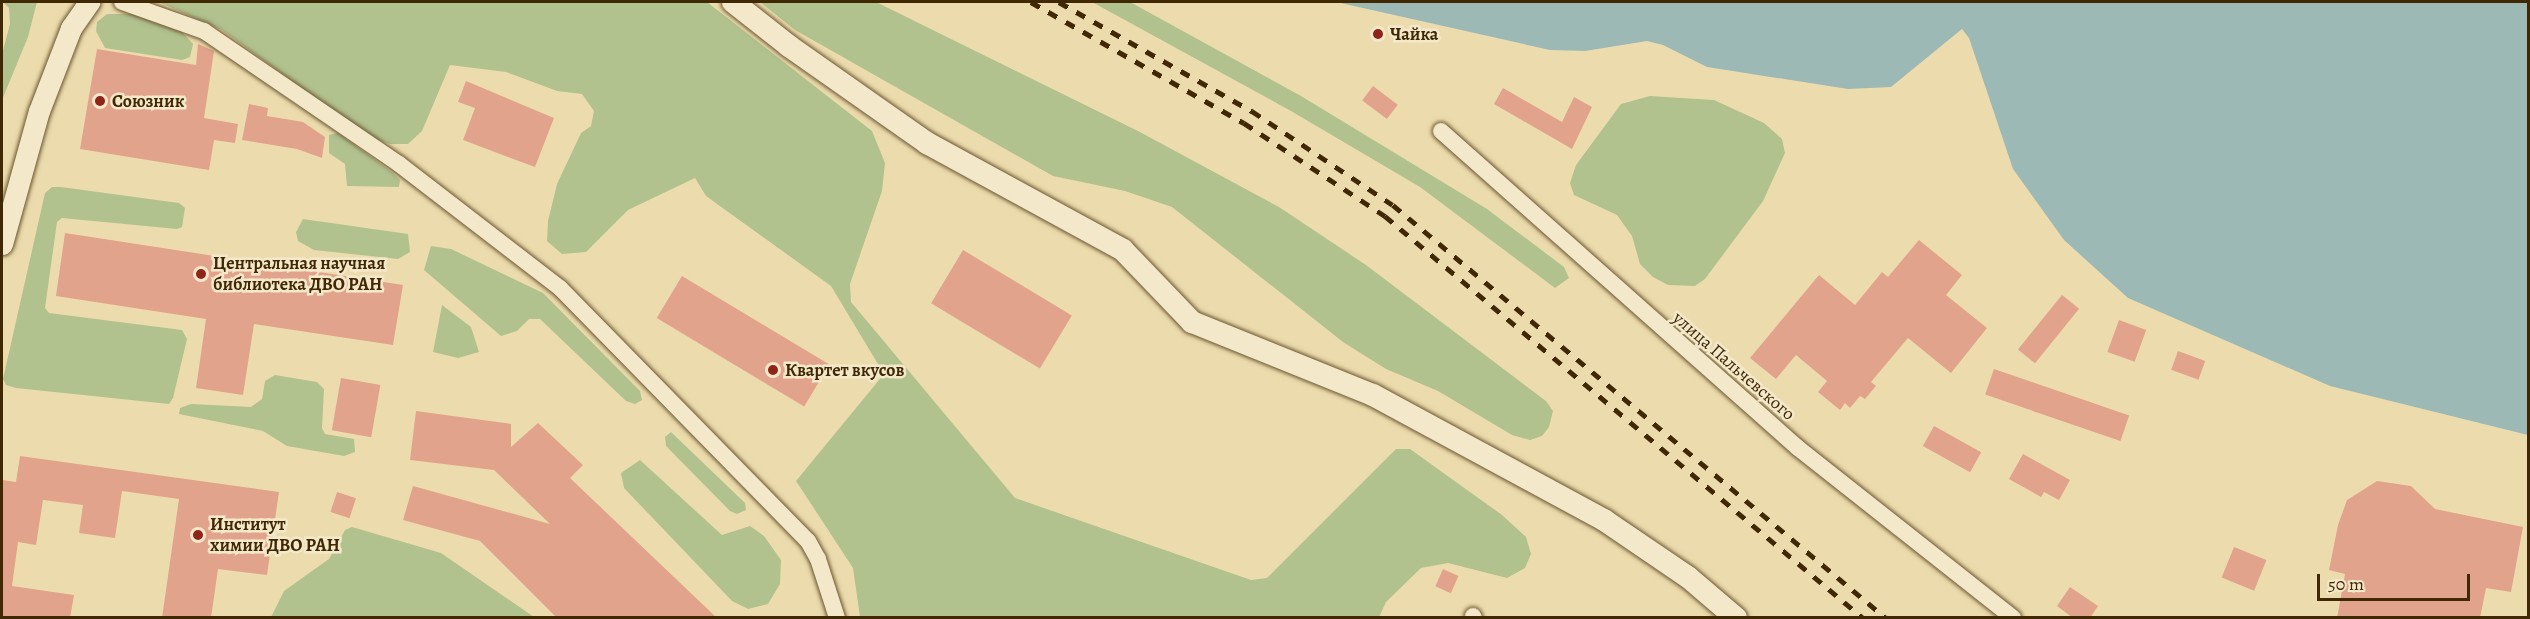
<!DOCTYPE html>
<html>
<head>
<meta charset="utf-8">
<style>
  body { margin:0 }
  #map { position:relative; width:2530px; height:619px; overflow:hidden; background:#ecdcad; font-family:Alegreya,serif }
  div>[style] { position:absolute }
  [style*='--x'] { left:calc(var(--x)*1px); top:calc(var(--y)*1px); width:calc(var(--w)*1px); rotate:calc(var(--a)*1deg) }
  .green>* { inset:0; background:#b1c28f }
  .water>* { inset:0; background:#9db9b5 }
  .building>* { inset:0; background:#e2a38d; transform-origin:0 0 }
  .roads { filter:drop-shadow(0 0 2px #6b552f) drop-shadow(0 0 2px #6b552f) }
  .minor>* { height:16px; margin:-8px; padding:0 8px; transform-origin:8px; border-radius:8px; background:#f3e8ca }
  .tertiary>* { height:21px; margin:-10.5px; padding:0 10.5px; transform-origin:10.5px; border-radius:10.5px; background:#f3e8ca }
  .secondary>* { height:22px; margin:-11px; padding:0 11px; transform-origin:11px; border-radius:11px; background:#f3e8ca }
  .rail>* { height:4.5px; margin-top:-2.25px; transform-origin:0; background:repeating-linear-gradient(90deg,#402805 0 10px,transparent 0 20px) }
  .dots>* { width:16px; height:16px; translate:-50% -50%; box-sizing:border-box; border:3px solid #f3e8ca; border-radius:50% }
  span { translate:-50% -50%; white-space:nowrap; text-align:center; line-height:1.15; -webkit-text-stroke:5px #f3e8ca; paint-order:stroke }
  .poi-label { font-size:18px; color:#402805; font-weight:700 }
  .left { translate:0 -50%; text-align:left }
  .street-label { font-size:18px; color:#402805 }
  .frame { position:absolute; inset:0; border:3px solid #402805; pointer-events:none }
  .scale { position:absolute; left:2317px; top:574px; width:153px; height:27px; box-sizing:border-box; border:3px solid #402805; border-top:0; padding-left:8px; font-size:18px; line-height:21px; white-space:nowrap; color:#402805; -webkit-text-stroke:4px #f3e8ca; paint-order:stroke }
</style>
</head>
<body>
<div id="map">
  <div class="green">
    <i style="clip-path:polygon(3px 2px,37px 2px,28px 37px,2px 100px,2px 54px,10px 24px,9px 8px)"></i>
    <i style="clip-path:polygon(159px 2px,707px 2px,872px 131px,885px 163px,882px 191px,850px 284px,851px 302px,1015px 498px,1251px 580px,1267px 578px,1396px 449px,1410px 449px,1502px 515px,1526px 537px,1531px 554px,1525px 568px,1507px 578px,1448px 563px,1421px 568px,1386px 602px,1379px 617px,860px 617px,853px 568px,796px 481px,884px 374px,831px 286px,706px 196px,695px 178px,628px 210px,586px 252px,562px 254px,547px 241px,548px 221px,557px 184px,581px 133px,591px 126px,594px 111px,582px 94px,557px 91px,506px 72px,450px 65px,422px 131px,408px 144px,390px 144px,375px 139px,321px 102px,222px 30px)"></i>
    <i style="clip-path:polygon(760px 2px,876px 2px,1138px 131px,1279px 207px,1366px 265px,1546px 401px,1553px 411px,1549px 427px,1542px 436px,1530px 440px,1512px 435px,1438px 391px,1386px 369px,1343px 342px,1172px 207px,1125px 191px,1053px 176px,795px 30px)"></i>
    <i style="clip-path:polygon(1092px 2px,1130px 2px,1301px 96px,1487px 209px,1564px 267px,1569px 278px,1555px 288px,1420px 187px,1291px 111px)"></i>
    <i style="clip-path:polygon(107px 14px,132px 14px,177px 27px,193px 44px,190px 57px,182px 60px,105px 48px,96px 31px,97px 22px)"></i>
    <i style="clip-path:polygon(1650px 96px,1714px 100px,1764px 123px,1782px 139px,1785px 153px,1763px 201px,1705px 279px,1695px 286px,1668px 285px,1653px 277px,1640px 264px,1632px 236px,1617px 215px,1574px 195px,1570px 183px,1576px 165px,1621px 104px)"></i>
    <i style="clip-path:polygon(338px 133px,393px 173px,400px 180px,399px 187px,347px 186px,345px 164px,329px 153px,329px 135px)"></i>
    <i style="clip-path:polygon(61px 187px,179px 203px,185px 208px,182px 227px,177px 229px,62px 218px,57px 222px,45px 308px,49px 313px,182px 330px,187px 339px,173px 398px,169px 404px,16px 388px,6px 385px,3px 379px,45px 193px,52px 187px)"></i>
    <i style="clip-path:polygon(303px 219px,408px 234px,410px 252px,398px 259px,314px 250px,298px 241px,296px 232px)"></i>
    <i style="clip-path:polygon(431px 246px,451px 249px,543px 293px,640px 391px,642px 400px,635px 404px,626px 401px,540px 319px,529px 319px,517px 331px,501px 336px,424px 270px)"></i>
    <i style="clip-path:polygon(442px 305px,471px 327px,479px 352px,458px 358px,433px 352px)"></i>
    <i style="clip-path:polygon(275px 375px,317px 382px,324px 389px,322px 428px,325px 434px,354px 439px,355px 452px,344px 456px,287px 446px,263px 431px,179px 414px,180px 408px,191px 404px,251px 407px,262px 399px,265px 381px)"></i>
    <i style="clip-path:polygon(671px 432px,745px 503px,746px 510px,737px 514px,730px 511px,666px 446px,665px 437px)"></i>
    <i style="clip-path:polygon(640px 460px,722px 535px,750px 526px,764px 536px,781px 560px,780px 584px,768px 604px,748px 609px,732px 601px,624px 488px,621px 473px)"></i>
    <i style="clip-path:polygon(352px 527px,441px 553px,534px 617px,271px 617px,284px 591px,329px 559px,345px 530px)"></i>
  </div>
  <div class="water">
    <i style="clip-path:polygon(1336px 2px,2528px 2px,2528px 435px,2330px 386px,2128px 298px,2064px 240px,2013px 169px,1969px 38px,1962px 29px,1891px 87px,1848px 89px,1707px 67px,1663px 45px,1647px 41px,1585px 51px,1550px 50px)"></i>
  </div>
  <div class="building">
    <i style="clip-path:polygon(198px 44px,214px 51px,204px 118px,238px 124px,235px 143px,214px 140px,209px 170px,80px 149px,97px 49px,196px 65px)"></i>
    <i style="clip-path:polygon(466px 81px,554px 118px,535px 167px,463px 140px,475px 108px,458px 102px)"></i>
    <i style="left:1373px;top:86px;width:31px;height:18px;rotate:37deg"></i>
    <i style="clip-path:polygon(1503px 88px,1562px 122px,1574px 97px,1592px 107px,1572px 149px,1494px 104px)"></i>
    <i style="clip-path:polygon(249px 104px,268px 108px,267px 116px,303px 122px,325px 137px,322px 158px,297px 149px,242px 140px)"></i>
    <i style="clip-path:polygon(65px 233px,403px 285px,393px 345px,254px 324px,243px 395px,196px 388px,206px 319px,56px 296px)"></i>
    <i style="clip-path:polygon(1919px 240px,1962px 275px,1946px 295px,1987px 328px,1951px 373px,1908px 338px,1871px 382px,1876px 386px,1865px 399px,1860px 396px,1850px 408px,1845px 403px,1840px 410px,1818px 392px,1827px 381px,1796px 355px,1776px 379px,1750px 358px,1819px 275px,1855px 305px,1882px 272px,1888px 277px)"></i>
    <i style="left:963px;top:250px;width:127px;height:62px;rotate:31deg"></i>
    <i style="left:682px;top:276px;width:172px;height:49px;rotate:31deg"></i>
    <i style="left:2062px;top:295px;width:22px;height:70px;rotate:39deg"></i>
    <i style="left:2119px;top:320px;width:29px;height:34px;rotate:20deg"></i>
    <i style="left:2178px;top:351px;width:29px;height:20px;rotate:20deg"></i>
    <i style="left:1994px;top:369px;width:143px;height:27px;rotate:19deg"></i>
    <i style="left:341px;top:378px;width:40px;height:53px;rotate:10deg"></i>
    <i style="clip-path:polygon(416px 411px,511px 424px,511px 447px,538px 423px,583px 465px,570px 478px,717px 618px,557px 618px,480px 541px,403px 520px,413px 486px,550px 524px,494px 470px,410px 460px)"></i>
    <i style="left:1934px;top:426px;width:54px;height:23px;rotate:29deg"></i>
    <i style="clip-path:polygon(2023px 454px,2070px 480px,2059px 500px,2044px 492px,2041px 497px,2009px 479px)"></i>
    <i style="clip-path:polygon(20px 456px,279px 492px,267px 575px,218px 569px,211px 618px,162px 618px,179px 499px,122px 491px,115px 538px,79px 533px,83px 505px,43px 500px,36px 545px,18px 542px,12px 586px,74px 595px,70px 618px,2px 618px,2px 480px,16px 482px)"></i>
    <i style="clip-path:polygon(2377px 481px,2411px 486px,2435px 509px,2523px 527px,2511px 592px,2486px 588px,2480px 618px,2337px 618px,2345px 574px,2329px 570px,2338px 525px,2347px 500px)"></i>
    <i style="left:337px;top:492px;width:20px;height:21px;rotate:18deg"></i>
    <i style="left:2234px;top:547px;width:35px;height:33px;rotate:22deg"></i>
    <i style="left:1443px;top:569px;width:17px;height:19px;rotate:24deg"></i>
    <i style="clip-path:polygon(2070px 587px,2098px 606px,2090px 618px,2073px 618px,2057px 606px)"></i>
  </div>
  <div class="roads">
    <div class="minor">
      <i style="--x:122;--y:2;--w:87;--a:19.5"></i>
      <i style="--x:204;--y:31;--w:236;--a:34.3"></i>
      <i style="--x:399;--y:164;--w:203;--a:37.6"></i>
      <i style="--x:560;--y:288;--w:354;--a:45.6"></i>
      <i style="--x:808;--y:541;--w:21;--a:61"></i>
      <i style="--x:818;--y:559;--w:62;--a:72.1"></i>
      <i style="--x:1441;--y:131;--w:477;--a:41.6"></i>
      <i style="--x:1798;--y:448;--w:274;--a:38.3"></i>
      <i style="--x:1473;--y:616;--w:2;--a:63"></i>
    </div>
    <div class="tertiary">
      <i style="--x:2;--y:244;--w:138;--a:-74.5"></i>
      <i style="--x:39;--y:111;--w:89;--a:-68.9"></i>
      <i style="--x:71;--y:28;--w:32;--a:-55"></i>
    </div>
    <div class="secondary">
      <i style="--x:733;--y:2;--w:71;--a:38.2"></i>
      <i style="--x:789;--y:46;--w:169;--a:35.1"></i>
      <i style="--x:927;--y:143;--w:223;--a:28.6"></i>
      <i style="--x:1123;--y:250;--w:100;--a:46.2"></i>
      <i style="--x:1192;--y:322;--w:195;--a:22"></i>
      <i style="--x:1373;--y:395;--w:263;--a:28.4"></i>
      <i style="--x:1604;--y:520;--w:102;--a:34.2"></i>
      <i style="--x:1688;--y:577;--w:63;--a:40.5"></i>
    </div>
  </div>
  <div class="rail">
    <i style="--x:1031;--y:2;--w:245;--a:29.6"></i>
    <i style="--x:1244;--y:123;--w:169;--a:33.4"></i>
    <i style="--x:1385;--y:216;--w:625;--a:40.06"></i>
    <i style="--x:1059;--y:2;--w:222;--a:29.5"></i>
    <i style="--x:1252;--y:111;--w:169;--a:33.7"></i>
    <i style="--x:1393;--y:205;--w:643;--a:39.95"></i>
  </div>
  <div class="dots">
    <i style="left:1378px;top:34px;background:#8f2418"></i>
    <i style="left:100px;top:101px;background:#8f2418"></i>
    <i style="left:201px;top:274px;background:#8f2418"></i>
    <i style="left:773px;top:370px;background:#8f2418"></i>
    <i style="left:198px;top:535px;background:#8f2418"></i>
  </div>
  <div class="poi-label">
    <span class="left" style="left:1390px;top:34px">Чайка</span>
    <span class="left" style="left:112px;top:101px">Союзник</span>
    <span class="left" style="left:213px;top:274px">Центральная научная<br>библиотека ДВО РАН</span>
    <span class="left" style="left:785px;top:370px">Квартет вкусов</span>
    <span class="left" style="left:210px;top:535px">Институт<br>химии ДВО РАН</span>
  </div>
  <div class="street-label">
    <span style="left:1734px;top:366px;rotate:41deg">улица Пальчевского</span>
  </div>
  <div class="frame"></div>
  <div class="scale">50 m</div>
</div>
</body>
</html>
